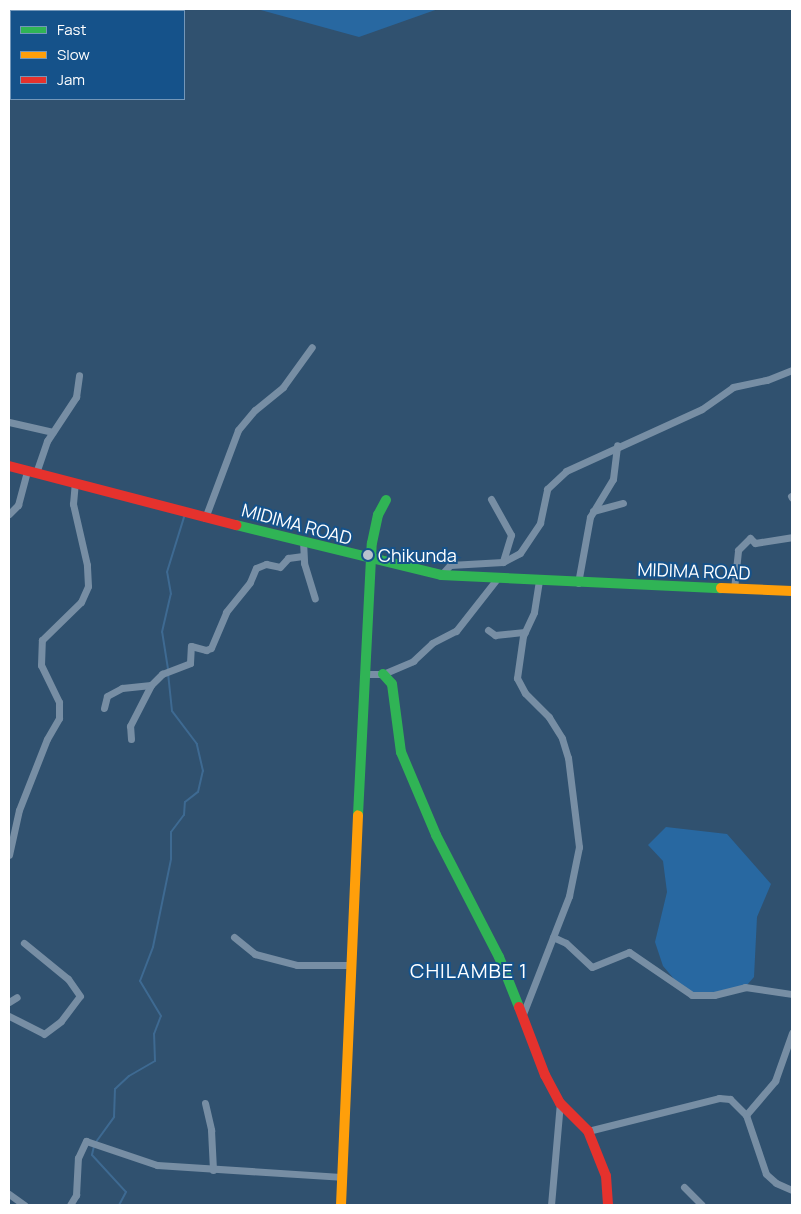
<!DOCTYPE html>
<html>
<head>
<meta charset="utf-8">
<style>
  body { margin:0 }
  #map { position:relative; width:801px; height:1214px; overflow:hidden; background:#30516f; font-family:Manrope,sans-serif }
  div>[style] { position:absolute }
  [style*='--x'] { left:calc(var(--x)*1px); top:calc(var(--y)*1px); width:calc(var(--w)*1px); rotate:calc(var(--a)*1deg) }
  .green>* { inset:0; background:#2868a1 }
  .stream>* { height:2px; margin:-1px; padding:0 1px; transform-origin:1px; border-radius:1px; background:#3e6a92 }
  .street>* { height:7px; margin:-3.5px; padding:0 3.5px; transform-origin:3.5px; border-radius:3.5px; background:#778ea4 }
  .fast>* { height:10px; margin:-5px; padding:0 5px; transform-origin:5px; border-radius:5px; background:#30b455 }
  .slow>* { height:10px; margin:-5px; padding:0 5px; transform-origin:5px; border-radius:5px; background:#ff9f0a }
  .jam>* { height:10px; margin:-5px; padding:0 5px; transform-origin:5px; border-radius:5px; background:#e5322d }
  .dots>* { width:14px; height:14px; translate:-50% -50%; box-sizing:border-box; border:2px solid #15528a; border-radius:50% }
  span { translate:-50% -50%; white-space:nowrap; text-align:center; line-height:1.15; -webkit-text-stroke:4px #15528a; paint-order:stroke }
  .street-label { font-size:18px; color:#fff }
  .poi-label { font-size:18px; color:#fff }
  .left { translate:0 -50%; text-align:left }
  .quarter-label { font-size:20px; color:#fff; letter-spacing:1px }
  .frame { position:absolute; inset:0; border:10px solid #fff; pointer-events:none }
  .legend { position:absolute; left:10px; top:10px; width:175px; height:90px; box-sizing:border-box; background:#15528a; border:1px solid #7397b9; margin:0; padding:6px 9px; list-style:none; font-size:15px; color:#fff }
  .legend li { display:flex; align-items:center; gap:10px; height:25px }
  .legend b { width:25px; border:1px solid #7397b9 }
</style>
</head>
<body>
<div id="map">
  <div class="green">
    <i style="clip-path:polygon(257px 9px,438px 9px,359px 37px)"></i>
    <i style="clip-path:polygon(666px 827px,727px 834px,771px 884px,757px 917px,754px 977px,747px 985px,712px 994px,686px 993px,663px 966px,655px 942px,667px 892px,663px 861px,648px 845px)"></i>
  </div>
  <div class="stream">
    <i style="--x:168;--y:669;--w:37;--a:-99"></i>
    <i style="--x:162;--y:632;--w:39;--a:-77"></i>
    <i style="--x:171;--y:594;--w:22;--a:-100"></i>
    <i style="--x:167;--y:572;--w:58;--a:-72.8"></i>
    <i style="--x:96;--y:1142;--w:31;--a:-54"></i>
    <i style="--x:114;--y:1117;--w:28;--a:-88"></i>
    <i style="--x:115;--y:1089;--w:19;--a:-43"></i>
    <i style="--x:129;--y:1076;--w:30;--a:-30"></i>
    <i style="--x:155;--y:1061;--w:27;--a:-92"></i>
    <i style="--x:154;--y:1034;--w:19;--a:-69"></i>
    <i style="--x:161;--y:1016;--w:41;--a:-121"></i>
    <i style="--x:140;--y:981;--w:36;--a:-69"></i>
    <i style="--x:153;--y:947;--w:90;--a:-78.4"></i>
    <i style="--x:171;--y:859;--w:27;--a:-90"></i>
    <i style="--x:171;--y:832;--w:21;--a:-53"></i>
    <i style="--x:184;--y:815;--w:13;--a:-86"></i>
    <i style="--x:185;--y:802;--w:16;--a:-38"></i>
    <i style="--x:198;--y:792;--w:22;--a:-77"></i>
    <i style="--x:203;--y:771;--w:28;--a:-103"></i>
    <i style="--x:197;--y:744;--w:41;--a:-127.1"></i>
    <i style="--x:172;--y:711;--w:37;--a:-96"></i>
    <i style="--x:94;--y:1146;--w:9;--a:103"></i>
    <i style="--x:92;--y:1155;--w:50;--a:47.4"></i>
    <i style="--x:126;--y:1192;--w:15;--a:118"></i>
  </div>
  <div class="street">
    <i style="--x:9;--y:422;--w:45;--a:12.8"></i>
    <i style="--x:36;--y:473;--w:34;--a:-71"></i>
    <i style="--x:47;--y:441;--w:53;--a:-56.6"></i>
    <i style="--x:76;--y:397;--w:22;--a:-82"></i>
    <i style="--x:791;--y:496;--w:2;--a:63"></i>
    <i style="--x:491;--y:499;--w:41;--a:60.9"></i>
    <i style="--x:511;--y:535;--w:28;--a:107"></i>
    <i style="--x:593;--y:511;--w:31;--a:-15"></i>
    <i style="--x:9;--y:514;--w:13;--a:-45"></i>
    <i style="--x:18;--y:505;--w:35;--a:-75"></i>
    <i style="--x:205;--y:518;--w:94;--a:-69.4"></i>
    <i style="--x:238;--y:430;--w:26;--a:-50"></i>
    <i style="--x:255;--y:410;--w:36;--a:-39"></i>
    <i style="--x:283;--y:387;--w:49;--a:-54.1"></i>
    <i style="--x:303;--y:541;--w:22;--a:87"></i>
    <i style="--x:304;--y:563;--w:37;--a:73"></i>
    <i style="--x:441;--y:575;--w:13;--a:-48"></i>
    <i style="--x:450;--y:565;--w:53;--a:-3.2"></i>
    <i style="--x:503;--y:562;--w:19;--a:-28"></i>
    <i style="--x:520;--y:553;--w:36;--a:-56"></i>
    <i style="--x:540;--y:523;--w:35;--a:-78"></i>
    <i style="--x:547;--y:489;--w:26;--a:-43"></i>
    <i style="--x:566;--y:471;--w:149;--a:-24.5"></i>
    <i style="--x:702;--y:409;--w:38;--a:-35"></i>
    <i style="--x:733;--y:387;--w:35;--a:-12"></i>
    <i style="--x:767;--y:380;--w:27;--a:-22"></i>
    <i style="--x:578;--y:583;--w:67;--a:-79.7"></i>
    <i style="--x:590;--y:517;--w:44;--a:-58.8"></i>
    <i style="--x:613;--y:479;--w:34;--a:-83"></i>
    <i style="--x:734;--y:589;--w:39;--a:-84"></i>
    <i style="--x:738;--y:550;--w:17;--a:-45"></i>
    <i style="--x:750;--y:538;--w:7;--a:45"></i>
    <i style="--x:755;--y:543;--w:37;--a:-9"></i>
    <i style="--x:488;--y:630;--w:9;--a:36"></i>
    <i style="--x:495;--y:635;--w:30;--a:-6"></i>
    <i style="--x:365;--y:674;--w:18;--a:0"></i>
    <i style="--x:383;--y:674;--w:33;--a:-23"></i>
    <i style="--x:413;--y:661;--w:26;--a:-43"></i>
    <i style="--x:432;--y:643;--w:27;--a:-27"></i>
    <i style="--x:456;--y:631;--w:65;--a:-51.9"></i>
    <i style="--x:104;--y:708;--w:12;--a:-76"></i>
    <i style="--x:107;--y:696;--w:17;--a:-28"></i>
    <i style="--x:122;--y:688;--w:29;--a:-6"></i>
    <i style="--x:131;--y:739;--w:13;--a:-94"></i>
    <i style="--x:130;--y:726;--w:46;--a:-62.9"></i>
    <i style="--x:151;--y:685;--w:16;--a:-45"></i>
    <i style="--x:162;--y:674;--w:30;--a:-21"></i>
    <i style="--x:190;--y:663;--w:17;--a:-87"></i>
    <i style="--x:191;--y:646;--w:16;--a:15"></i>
    <i style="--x:206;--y:650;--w:5;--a:-22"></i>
    <i style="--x:211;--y:648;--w:39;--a:-67"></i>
    <i style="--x:226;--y:612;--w:38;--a:-51"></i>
    <i style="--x:250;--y:582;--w:15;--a:-67"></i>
    <i style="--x:256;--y:568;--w:11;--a:-22"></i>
    <i style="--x:266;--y:564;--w:14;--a:12"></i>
    <i style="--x:280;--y:567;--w:12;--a:-48"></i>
    <i style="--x:288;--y:558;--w:15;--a:-8"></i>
    <i style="--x:9;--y:855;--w:46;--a:-77.5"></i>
    <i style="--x:19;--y:810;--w:76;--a:-68.5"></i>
    <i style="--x:47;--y:739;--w:24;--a:-60"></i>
    <i style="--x:59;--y:718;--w:16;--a:-90"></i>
    <i style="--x:59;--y:702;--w:41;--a:-115.9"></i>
    <i style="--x:41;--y:665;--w:25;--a:-88"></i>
    <i style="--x:42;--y:640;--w:54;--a:-44.3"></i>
    <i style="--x:81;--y:602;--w:17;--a:-66"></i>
    <i style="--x:88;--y:586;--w:21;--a:-93"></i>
    <i style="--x:87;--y:565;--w:63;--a:-102.9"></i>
    <i style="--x:73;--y:504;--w:21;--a:-85"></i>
    <i style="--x:234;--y:937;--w:27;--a:39"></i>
    <i style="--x:255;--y:954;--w:43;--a:14.7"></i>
    <i style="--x:297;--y:965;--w:53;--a:0"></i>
    <i style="--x:553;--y:937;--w:14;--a:25"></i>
    <i style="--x:566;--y:943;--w:35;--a:43"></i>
    <i style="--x:592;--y:967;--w:40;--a:-22"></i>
    <i style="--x:629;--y:952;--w:76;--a:34.3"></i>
    <i style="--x:692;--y:995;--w:22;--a:0"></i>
    <i style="--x:714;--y:995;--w:32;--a:-14"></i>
    <i style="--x:745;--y:987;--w:48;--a:8.5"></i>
    <i style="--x:9;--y:1002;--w:9;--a:-32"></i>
    <i style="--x:523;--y:1014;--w:127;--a:-68.7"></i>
    <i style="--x:569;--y:896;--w:50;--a:-78.5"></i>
    <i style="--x:579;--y:847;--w:90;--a:-97"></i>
    <i style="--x:568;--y:758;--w:21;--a:-107"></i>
    <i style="--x:562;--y:738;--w:25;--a:-122"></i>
    <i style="--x:549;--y:717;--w:34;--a:-135"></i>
    <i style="--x:525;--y:693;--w:17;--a:-118"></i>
    <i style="--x:517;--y:678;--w:42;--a:-81.9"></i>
    <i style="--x:523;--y:636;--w:26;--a:-65"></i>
    <i style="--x:534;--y:612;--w:30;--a:-81"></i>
    <i style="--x:9;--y:1016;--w:39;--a:27"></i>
    <i style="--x:44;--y:1034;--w:21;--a:-37"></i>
    <i style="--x:61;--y:1021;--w:31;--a:-53"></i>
    <i style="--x:80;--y:996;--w:21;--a:-125"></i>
    <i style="--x:68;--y:979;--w:57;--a:-140.7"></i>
    <i style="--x:205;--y:1103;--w:28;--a:77"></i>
    <i style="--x:211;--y:1130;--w:40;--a:87.1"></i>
    <i style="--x:746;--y:1115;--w:45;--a:-49.5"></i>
    <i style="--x:775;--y:1081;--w:51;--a:-70.5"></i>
    <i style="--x:588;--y:1131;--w:135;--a:-14.1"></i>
    <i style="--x:719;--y:1098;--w:11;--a:5"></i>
    <i style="--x:730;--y:1099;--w:23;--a:45"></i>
    <i style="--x:746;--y:1115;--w:62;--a:71.3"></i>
    <i style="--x:766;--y:1174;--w:13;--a:42"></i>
    <i style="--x:776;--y:1183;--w:17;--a:24"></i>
    <i style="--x:684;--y:1187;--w:25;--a:45"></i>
    <i style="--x:9;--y:1194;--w:19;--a:36"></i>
    <i style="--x:70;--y:1205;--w:12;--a:-59"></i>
    <i style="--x:76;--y:1195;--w:37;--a:-87"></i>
    <i style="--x:78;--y:1158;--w:19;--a:-65"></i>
    <i style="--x:86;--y:1141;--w:75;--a:18.7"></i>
    <i style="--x:157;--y:1165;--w:184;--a:3.7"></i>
    <i style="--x:551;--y:1205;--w:102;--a:-85"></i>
  </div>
  <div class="fast">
    <i style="--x:236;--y:525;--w:211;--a:13.7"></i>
    <i style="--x:441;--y:575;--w:280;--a:2.7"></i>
    <i style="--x:383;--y:674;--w:13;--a:48"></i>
    <i style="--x:392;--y:684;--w:69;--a:82.5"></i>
    <i style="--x:401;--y:752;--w:90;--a:67.1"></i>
    <i style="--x:436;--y:835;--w:137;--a:62.7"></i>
    <i style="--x:499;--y:957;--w:54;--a:68.2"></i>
    <i style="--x:358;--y:815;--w:272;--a:-87.1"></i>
    <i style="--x:372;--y:543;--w:29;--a:-78"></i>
    <i style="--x:378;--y:515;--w:17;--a:-62"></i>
  </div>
  <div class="slow">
    <i style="--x:721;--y:588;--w:71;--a:2.4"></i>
    <i style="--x:341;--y:1205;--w:390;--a:-87.5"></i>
  </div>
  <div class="jam">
    <i style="--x:9;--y:466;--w:235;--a:14.6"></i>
    <i style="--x:519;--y:1007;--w:73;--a:69.1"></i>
    <i style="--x:545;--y:1075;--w:32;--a:62"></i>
    <i style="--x:560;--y:1103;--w:40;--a:45"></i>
    <i style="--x:588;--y:1131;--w:48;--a:68.2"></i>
    <i style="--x:606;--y:1176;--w:29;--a:86"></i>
  </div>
  <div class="dots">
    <i style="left:368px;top:555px;background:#b7c2cd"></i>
  </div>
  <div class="street-label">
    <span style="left:297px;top:524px;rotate:15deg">MIDIMA ROAD</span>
    <span style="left:694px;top:571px;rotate:2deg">MIDIMA ROAD</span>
  </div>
  <div class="poi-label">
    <span class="left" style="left:378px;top:555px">Chikunda</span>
  </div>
  <div class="quarter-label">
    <span style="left:469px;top:970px">CHILAMBE 1</span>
  </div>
  <div class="frame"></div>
  <ul class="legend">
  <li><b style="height:6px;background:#30b455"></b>Fast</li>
  <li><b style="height:6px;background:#ff9f0a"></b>Slow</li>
  <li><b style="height:6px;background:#e5322d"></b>Jam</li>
  </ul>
</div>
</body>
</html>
